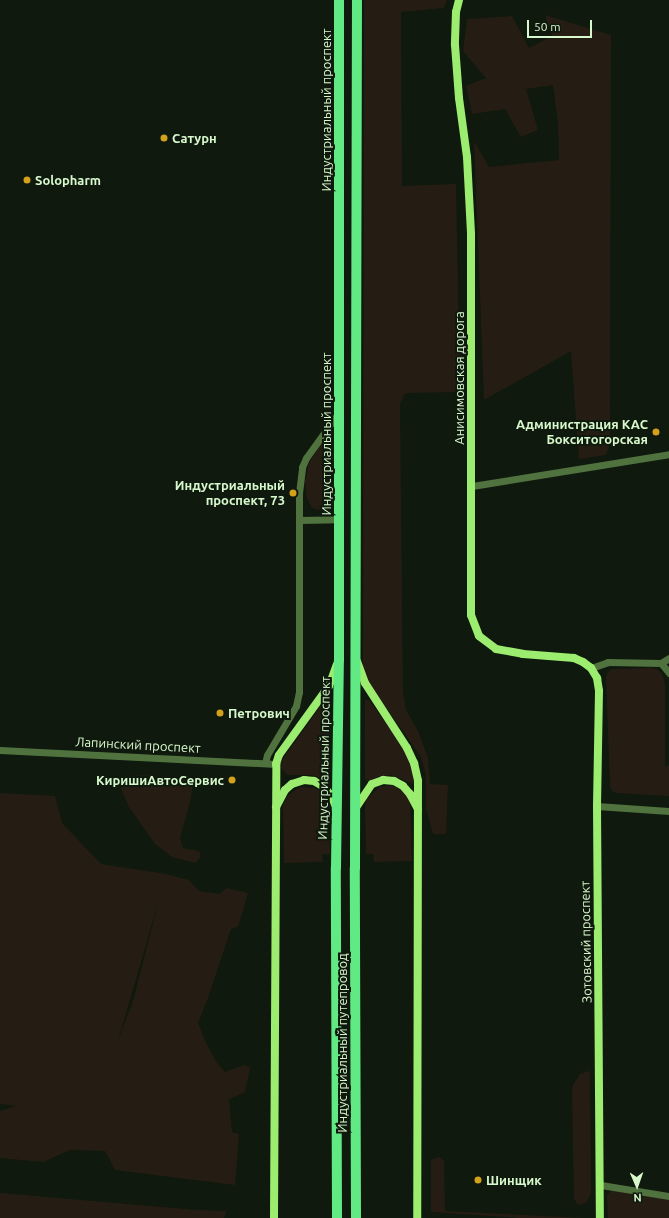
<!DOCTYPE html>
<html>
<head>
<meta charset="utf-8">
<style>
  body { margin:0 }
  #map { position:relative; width:669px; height:1218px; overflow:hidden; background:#0f190d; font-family:Ubuntu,sans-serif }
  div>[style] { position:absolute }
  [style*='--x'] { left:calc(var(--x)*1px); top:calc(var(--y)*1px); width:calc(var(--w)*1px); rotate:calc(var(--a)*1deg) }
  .green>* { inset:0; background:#251d13 }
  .street>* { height:7px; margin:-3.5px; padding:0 3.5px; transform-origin:3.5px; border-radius:3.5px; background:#4f723e }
  .secondary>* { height:8px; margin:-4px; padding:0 4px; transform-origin:4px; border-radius:4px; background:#9bec6f }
  .primary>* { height:10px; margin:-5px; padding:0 5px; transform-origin:5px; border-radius:5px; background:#61ea84 }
  .dots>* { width:11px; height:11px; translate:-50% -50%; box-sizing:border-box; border:2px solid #0f190d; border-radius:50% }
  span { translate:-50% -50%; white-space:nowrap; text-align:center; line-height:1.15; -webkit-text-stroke:4px #0f190d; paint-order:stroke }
  .street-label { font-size:13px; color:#d7f8cc }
  .poi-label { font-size:13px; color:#d7f8cc; font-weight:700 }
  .left { translate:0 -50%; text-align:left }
  .right { translate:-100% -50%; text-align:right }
  .north { position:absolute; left:617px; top:1166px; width:40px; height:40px; -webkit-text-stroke:3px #0f190d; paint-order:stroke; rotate:178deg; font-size:11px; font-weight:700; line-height:16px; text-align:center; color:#d7f8cc }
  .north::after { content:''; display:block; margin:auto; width:14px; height:18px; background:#d7f8cc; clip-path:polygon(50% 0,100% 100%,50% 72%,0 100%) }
  .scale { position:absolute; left:527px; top:20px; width:65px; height:18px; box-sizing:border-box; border:2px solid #d7f8cc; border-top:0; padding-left:5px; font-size:12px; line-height:14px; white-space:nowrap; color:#d7f8cc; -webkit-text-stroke:3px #0f190d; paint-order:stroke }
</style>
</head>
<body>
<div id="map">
  <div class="green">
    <i style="clip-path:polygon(364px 0,447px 0,444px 8px,401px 12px,402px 186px,456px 184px,460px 392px,405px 393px,400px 404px,403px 692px,406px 710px,418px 731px,428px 758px,430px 784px,448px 785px,446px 834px,433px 834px,426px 808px,426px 775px,421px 757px,371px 686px,363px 670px)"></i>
    <i style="clip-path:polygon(545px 15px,611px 35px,610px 444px,606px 455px,579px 459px,571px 351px,484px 400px,474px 141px,489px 167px,559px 160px,558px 123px,553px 85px,526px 89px,538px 130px,521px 137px,505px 109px,472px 114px,466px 86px,486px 78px,463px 51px,467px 19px,512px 16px,529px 48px,552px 36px)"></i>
    <i style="clip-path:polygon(325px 437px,329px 438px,332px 440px,331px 501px,320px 510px,312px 508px,307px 499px,305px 482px,309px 463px)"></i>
    <i style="clip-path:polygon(652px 668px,658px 670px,662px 674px,665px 683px,665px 766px,669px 766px,669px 796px,617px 793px,612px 791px,610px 786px,606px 677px,608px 672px,612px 669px)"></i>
    <i style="clip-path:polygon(365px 700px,369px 700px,407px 753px,412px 762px,414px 784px,391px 775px,380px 776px,368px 781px,365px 779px)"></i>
    <i style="clip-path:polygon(328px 701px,329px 704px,329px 780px,327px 781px,312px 775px,287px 775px,281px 768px,282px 760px,322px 704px)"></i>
    <i style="clip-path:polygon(154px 775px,165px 782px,194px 778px,190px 802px,180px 838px,183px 848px,199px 851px,201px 856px,196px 863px,172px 857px,155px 844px,129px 807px,121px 789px,121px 782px,126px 776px)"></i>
    <i style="clip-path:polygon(390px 785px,401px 789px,410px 801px,412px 861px,374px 862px,373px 854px,366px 854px,365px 804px,367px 799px,379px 787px)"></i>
    <i style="clip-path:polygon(303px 787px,314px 788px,319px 790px,328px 802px,330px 854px,322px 854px,323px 862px,284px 863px,283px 805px,288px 795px,298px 788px)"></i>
    <i style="clip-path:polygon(evenodd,0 793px,55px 796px,62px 823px,101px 864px,166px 874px,189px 880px,199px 891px,220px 894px,226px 888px,248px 893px,238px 927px,231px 929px,208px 998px,198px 1023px,206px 1043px,217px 1063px,225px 1072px,245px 1065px,250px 1068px,245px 1092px,229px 1099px,232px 1132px,239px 1134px,235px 1185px,115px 1170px,105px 1151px,70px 1150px,43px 1162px,0 1158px,0 1111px,16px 1106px,0 1104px,0 793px,159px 900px,133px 1001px,118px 1041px,159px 900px)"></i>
    <i style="clip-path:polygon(587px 1071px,590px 1072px,591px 1193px,587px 1202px,580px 1205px,577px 1204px,574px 1199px,572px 1091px,573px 1085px,580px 1074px)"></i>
    <i style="clip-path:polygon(439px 1157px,444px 1161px,445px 1211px,585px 1218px,520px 1218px,431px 1212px,431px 1160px)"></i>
    <i style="clip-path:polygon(612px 1190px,669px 1200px,669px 1218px,608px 1218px,607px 1195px)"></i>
    <i style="clip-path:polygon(0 1193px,197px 1210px,227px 1211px,224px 1218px,0 1218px)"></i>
  </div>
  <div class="street">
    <i style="--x:472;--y:486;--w:200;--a:-9.2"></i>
    <i style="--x:300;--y:520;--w:39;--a:-1"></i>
    <i style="--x:661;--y:663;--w:13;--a:51"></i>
    <i style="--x:591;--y:668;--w:18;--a:-19"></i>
    <i style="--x:608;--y:662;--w:53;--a:1.1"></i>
    <i style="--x:661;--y:663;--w:9;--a:-32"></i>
    <i style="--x:0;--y:750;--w:276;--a:2.9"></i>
    <i style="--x:265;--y:763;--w:8;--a:-76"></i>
    <i style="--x:267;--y:755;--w:57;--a:-59.4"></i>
    <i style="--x:296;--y:706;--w:14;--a:-78"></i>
    <i style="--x:299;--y:692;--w:199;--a:-90"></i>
    <i style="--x:299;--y:493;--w:26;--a:-83"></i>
    <i style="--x:302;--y:467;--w:10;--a:-66"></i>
    <i style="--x:306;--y:458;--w:57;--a:-54.3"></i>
    <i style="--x:597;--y:806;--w:72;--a:4"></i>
    <i style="--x:601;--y:1185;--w:69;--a:9.2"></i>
  </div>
  <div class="secondary">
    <i style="--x:459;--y:0;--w:12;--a:104"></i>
    <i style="--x:456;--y:12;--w:33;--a:92"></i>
    <i style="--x:455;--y:45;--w:53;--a:85.7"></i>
    <i style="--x:459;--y:98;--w:60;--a:82.3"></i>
    <i style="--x:467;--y:157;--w:77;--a:87"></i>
    <i style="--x:471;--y:234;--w:381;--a:90"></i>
    <i style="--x:471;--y:615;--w:22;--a:69"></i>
    <i style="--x:479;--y:636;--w:21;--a:37"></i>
    <i style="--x:496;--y:649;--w:27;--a:10"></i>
    <i style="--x:523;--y:654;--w:51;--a:4.5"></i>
    <i style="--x:574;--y:658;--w:10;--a:24"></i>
    <i style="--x:583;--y:662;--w:10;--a:37"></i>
    <i style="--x:591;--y:668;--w:12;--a:59"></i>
    <i style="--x:597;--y:678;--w:13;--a:81"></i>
    <i style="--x:599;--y:691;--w:115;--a:91"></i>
    <i style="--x:597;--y:806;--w:412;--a:89.6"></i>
    <i style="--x:357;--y:661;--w:23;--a:70"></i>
    <i style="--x:365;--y:683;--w:77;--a:57.1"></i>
    <i style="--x:407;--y:748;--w:17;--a:65"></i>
    <i style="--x:414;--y:763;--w:18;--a:77"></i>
    <i style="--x:418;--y:781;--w:437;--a:90.1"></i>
    <i style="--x:276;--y:807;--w:19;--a:-62"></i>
    <i style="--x:285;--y:790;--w:9;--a:-41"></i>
    <i style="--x:292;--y:784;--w:13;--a:-18"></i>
    <i style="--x:304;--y:780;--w:10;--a:6"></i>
    <i style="--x:314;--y:781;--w:12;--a:31"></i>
    <i style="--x:324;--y:787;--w:13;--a:51"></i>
    <i style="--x:332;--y:797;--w:11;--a:68"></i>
    <i style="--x:355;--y:809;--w:30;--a:-56"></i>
    <i style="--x:372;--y:784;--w:12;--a:-20"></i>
    <i style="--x:383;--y:780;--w:11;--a:5"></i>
    <i style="--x:394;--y:781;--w:10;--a:29"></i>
    <i style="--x:403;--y:786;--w:11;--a:49"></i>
    <i style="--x:410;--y:794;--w:17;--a:62"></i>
    <i style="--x:274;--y:1218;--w:454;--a:-89.7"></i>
    <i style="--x:276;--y:764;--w:9;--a:-72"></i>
    <i style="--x:279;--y:755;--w:85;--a:-54.1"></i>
    <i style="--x:329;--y:686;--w:23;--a:-70"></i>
  </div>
  <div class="primary">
    <i style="--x:337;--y:1218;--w:350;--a:-90.2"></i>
    <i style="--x:336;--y:868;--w:208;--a:-89.2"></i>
    <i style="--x:339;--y:660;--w:660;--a:-90"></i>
    <i style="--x:356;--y:1218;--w:350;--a:-90.2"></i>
    <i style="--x:355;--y:868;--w:868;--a:-89.87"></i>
  </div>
  <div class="dots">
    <i style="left:164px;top:138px;background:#d4a11c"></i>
    <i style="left:27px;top:180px;background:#d4a11c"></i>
    <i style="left:656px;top:432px;background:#d4a11c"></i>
    <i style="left:293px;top:493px;background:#d4a11c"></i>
    <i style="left:220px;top:713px;background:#d4a11c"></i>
    <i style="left:232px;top:780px;background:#d4a11c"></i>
    <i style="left:478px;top:1180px;background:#d4a11c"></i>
  </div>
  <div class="street-label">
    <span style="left:326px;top:110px;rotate:-90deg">Индустриальный проспект</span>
    <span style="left:459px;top:378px;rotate:-90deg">Анисимовская дорога</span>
    <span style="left:326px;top:434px;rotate:-90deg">Индустриальный проспект</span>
    <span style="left:138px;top:745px;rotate:3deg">Лапинский проспект</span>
    <span style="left:324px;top:758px;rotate:-89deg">Индустриальный проспект</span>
    <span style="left:586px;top:942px;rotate:-91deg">Зотовский проспект</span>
    <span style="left:342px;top:1043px;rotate:-90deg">Индустриальный путепровод</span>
  </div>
  <div class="poi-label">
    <span class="left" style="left:172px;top:138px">Сатурн</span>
    <span class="left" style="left:35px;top:180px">Solopharm</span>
    <span class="right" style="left:648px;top:432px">Администрация КАС<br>Бокситогорская</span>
    <span class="right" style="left:285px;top:493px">Индустриальный<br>проспект, 73</span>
    <span class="left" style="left:228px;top:713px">Петрович</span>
    <span class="right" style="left:224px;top:780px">КиришиАвтоСервис</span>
    <span class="left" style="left:486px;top:1180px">Шинщик</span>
  </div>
  <div class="north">N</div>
  <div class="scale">50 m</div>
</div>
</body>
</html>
